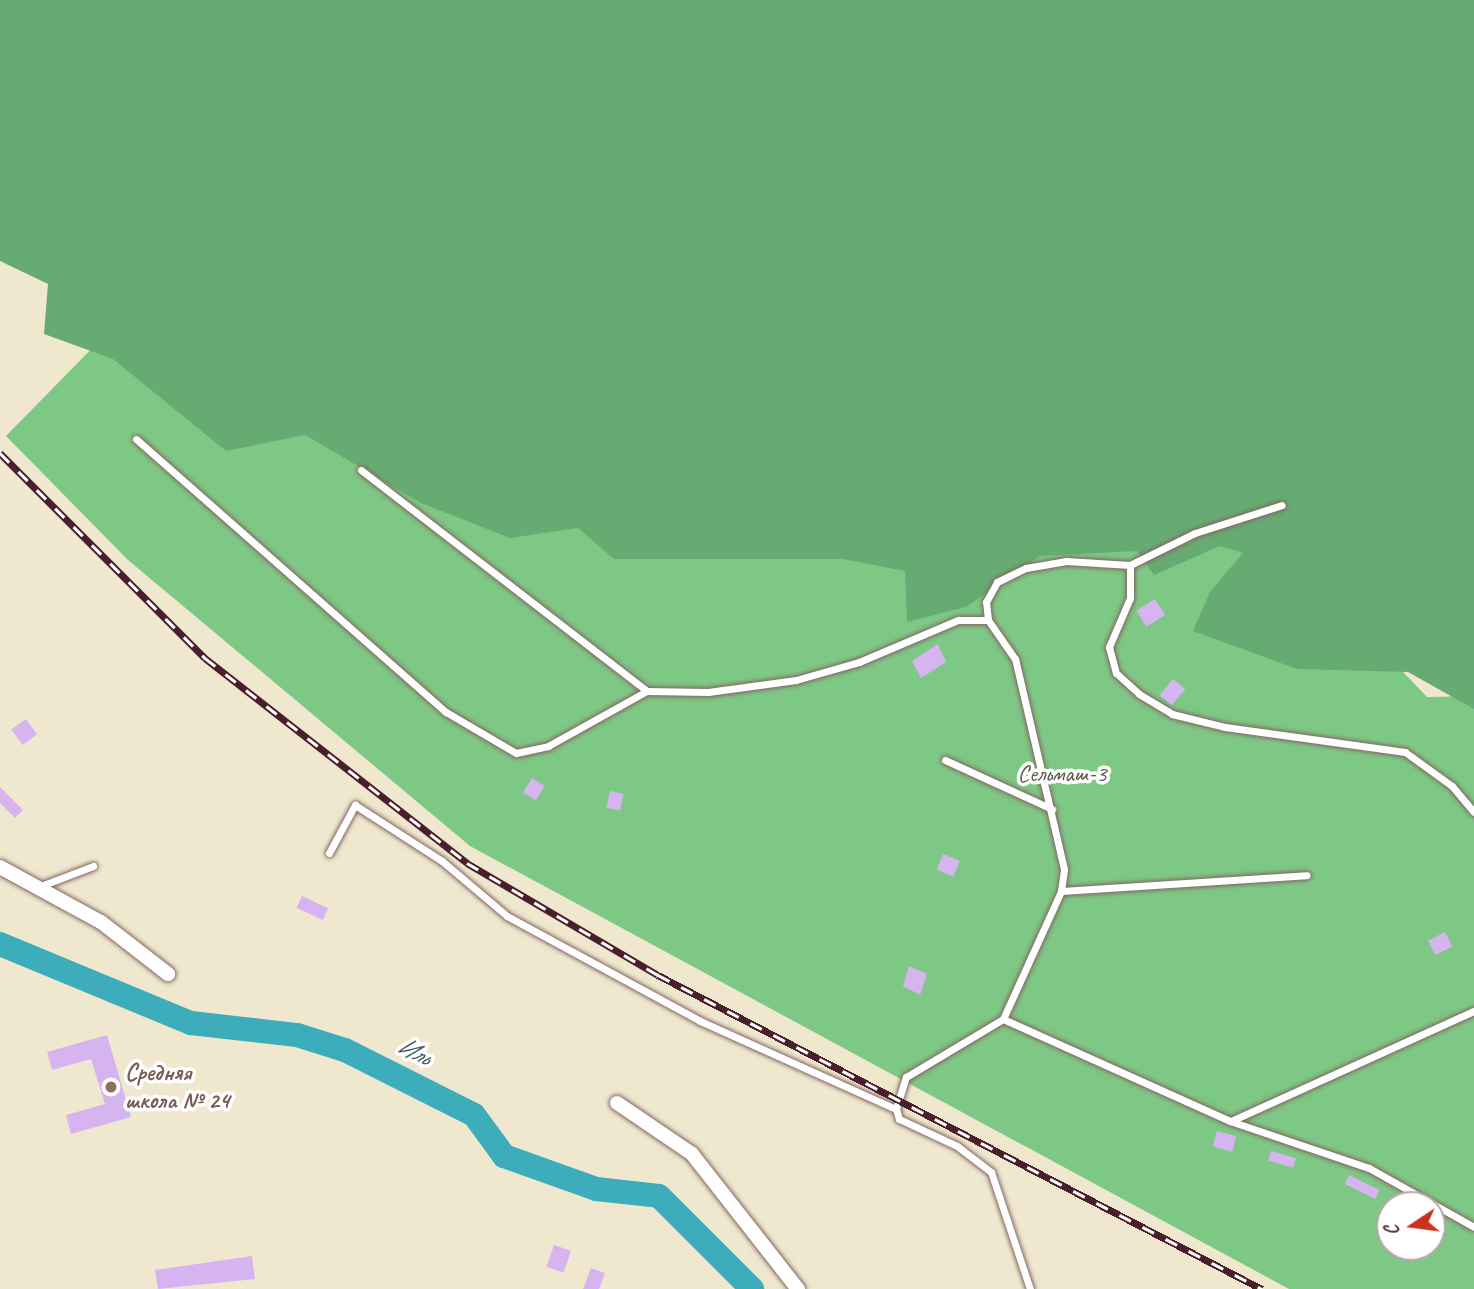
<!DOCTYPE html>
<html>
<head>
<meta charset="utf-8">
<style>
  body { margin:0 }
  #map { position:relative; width:1474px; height:1289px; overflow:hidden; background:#efe8ce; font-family:Caveat,sans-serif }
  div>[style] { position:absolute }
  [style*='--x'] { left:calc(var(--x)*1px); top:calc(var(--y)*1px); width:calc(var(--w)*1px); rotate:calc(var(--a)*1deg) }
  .green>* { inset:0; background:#7ec885 }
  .forest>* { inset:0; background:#66ac72 }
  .river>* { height:24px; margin:-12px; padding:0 12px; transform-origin:12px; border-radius:12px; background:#3dacbb }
  .building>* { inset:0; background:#d6b4f0; transform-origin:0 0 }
  .roads { filter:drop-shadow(0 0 2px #846564) drop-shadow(0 0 2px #846564) }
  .service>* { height:7px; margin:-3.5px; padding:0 3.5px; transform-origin:3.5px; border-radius:3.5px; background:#fff }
  .minor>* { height:14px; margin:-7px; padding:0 7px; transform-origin:7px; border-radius:7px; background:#fff }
  .rail>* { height:7px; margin-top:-3.5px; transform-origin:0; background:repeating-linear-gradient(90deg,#fff 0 13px,#4a1f2b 0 26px); box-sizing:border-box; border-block:2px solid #4a1f2b }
  .dots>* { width:19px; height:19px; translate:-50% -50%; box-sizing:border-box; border:4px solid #fff; border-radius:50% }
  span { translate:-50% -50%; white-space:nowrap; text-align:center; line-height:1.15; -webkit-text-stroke:7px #fff; paint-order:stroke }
  .park-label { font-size:24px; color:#5c5a4a }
  .education-label { font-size:24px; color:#785e54; font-weight:700 }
  .left { translate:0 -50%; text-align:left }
  .water-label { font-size:26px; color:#445e6c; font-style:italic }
  .north { position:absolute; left:1376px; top:1191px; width:70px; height:70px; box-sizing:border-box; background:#fff; border:2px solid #b7a5aa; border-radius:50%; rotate:257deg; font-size:19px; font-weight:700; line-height:28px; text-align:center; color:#4a1f2b }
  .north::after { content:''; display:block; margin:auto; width:24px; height:32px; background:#c8321e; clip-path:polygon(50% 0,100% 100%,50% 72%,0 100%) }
</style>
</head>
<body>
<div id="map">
  <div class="green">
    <i style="clip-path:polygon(evenodd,109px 331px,1181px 440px,1427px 697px,1474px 696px,1474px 1289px,1289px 1289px,470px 846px,128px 560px,6px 436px,109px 331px,1390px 1205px,1432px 1205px,1432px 1247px,1390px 1247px,1390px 1205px)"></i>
  </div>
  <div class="forest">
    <i style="clip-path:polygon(0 0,1474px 0,1474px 709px,1408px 672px,1297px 669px,1193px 631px,1210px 592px,1243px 553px,1220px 546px,1154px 575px,1137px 551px,1040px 556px,966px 607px,907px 622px,905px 571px,843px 559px,614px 559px,578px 528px,510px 538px,421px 503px,305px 435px,226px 451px,113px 359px,44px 334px,48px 284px,0 261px)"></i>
  </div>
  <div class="river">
    <i style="--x:0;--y:944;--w:207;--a:22.5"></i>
    <i style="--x:191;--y:1023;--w:107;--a:6.5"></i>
    <i style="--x:297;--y:1035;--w:50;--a:17.4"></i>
    <i style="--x:345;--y:1050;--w:144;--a:26.7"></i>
    <i style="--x:474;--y:1115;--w:51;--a:53.8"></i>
    <i style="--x:504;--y:1156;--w:98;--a:19.7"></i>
    <i style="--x:596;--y:1189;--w:63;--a:6.3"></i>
    <i style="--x:659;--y:1196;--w:132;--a:45"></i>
  </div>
  <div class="building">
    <i style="left:1155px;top:599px;width:19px;height:22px;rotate:58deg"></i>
    <i style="clip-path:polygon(938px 644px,946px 662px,921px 678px,912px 661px)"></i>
    <i style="left:1173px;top:679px;width:16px;height:21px;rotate:40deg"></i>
    <i style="left:26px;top:719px;width:19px;height:18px;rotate:54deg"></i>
    <i style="left:532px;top:778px;width:15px;height:17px;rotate:32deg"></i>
    <i style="clip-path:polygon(0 787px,23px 810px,15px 818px,0 803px)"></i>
    <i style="left:610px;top:791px;width:14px;height:17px;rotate:12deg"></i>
    <i style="left:943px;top:854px;width:18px;height:17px;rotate:22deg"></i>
    <i style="left:302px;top:896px;width:29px;height:13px;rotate:25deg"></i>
    <i style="left:1445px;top:932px;width:16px;height:19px;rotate:63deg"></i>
    <i style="clip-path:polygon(909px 966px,927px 974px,920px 995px,903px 986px)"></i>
    <i style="clip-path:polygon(107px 1035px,131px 1117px,71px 1134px,66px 1115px,105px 1104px,91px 1059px,52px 1070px,47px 1052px)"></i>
    <i style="left:1217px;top:1131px;width:20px;height:16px;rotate:15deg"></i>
    <i style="left:1271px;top:1151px;width:26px;height:10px;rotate:16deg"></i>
    <i style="left:1349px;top:1175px;width:34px;height:10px;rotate:26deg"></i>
    <i style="left:554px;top:1245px;width:18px;height:23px;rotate:19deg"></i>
    <i style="clip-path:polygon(252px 1256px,255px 1279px,158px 1289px,155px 1270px)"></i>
    <i style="clip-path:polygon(591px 1268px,605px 1273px,599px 1289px,583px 1289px)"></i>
  </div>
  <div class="roads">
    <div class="service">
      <i style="--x:136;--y:439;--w:413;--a:41.4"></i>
      <i style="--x:446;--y:712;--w:81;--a:30.4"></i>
      <i style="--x:516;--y:753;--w:33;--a:-12"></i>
      <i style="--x:548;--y:746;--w:113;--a:-29.1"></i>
      <i style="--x:361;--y:470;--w:361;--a:37.7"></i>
      <i style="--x:647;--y:691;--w:61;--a:0.9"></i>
      <i style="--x:708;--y:692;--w:89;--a:-7.8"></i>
      <i style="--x:796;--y:680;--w:66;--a:-15.9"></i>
      <i style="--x:859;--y:662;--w:108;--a:-23"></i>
      <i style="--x:958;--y:620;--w:30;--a:0"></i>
      <i style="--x:1130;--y:565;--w:33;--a:90"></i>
      <i style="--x:1130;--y:598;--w:53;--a:113.2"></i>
      <i style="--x:1109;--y:647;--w:27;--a:75"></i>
      <i style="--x:1116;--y:673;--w:31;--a:42"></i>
      <i style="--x:1139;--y:694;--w:39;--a:31"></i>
      <i style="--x:1172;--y:714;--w:55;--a:13.8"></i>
      <i style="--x:1225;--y:727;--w:182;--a:7.9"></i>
      <i style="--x:1405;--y:752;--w:58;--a:35.9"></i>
      <i style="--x:1452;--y:786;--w:34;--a:50"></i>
      <i style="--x:945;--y:760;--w:118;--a:24.6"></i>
      <i style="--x:329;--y:853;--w:55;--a:-61.6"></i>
      <i style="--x:355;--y:805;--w:103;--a:32.8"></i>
      <i style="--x:442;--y:861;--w:85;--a:40.2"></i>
      <i style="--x:507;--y:916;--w:220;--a:28.5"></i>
      <i style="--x:700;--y:1021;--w:215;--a:24.2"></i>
      <i style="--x:38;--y:887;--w:59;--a:-20.9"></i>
      <i style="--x:1061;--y:891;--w:246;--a:-3.7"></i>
      <i style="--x:1003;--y:1019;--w:249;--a:24.2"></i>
      <i style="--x:1230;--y:1121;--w:147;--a:18.7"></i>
      <i style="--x:1369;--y:1168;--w:120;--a:29.3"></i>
      <i style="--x:1231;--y:1121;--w:267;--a:-24.4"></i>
      <i style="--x:1030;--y:1289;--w:123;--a:-108.4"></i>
      <i style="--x:991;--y:1172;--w:43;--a:-142.6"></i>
      <i style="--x:957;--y:1146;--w:64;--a:-155"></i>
      <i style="--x:899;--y:1119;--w:10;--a:-107"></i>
      <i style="--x:896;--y:1109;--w:34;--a:-73"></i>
      <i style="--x:906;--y:1077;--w:113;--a:-30.9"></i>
      <i style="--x:1003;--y:1019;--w:141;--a:-65.6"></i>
      <i style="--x:1061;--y:891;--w:22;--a:-82"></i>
      <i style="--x:1064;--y:869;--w:216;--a:-103.1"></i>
      <i style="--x:1015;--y:659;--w:47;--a:-124.7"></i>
      <i style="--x:988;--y:620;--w:18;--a:-96"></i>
      <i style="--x:986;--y:602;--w:23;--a:-61"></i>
      <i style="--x:997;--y:582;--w:32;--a:-26"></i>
      <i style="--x:1026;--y:568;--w:41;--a:-9.9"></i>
      <i style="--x:1066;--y:561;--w:64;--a:3.6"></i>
      <i style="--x:1130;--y:565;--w:72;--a:-26.2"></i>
      <i style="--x:1195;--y:533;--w:91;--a:-17.8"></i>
    </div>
    <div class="minor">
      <i style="--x:0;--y:867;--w:115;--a:28.6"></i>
      <i style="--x:101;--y:922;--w:85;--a:37.8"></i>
      <i style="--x:617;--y:1103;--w:91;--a:34.2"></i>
      <i style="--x:692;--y:1154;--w:172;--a:51.9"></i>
    </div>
  </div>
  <div class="rail">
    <i style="--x:0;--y:453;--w:290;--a:45"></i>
    <i style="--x:205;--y:658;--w:333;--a:38"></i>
    <i style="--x:467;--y:863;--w:221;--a:30.4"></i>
    <i style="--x:658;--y:975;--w:681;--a:27.47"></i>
  </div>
  <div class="dots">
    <i style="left:111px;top:1087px;background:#8d6e63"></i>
  </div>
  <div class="park-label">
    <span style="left:1062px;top:774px">Сельмаш-3</span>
  </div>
  <div class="education-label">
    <span class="left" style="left:125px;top:1087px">Средняя<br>школа № 24</span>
  </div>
  <div class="water-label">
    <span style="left:414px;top:1051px;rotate:27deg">Иль</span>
  </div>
  <div class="north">С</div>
</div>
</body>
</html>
